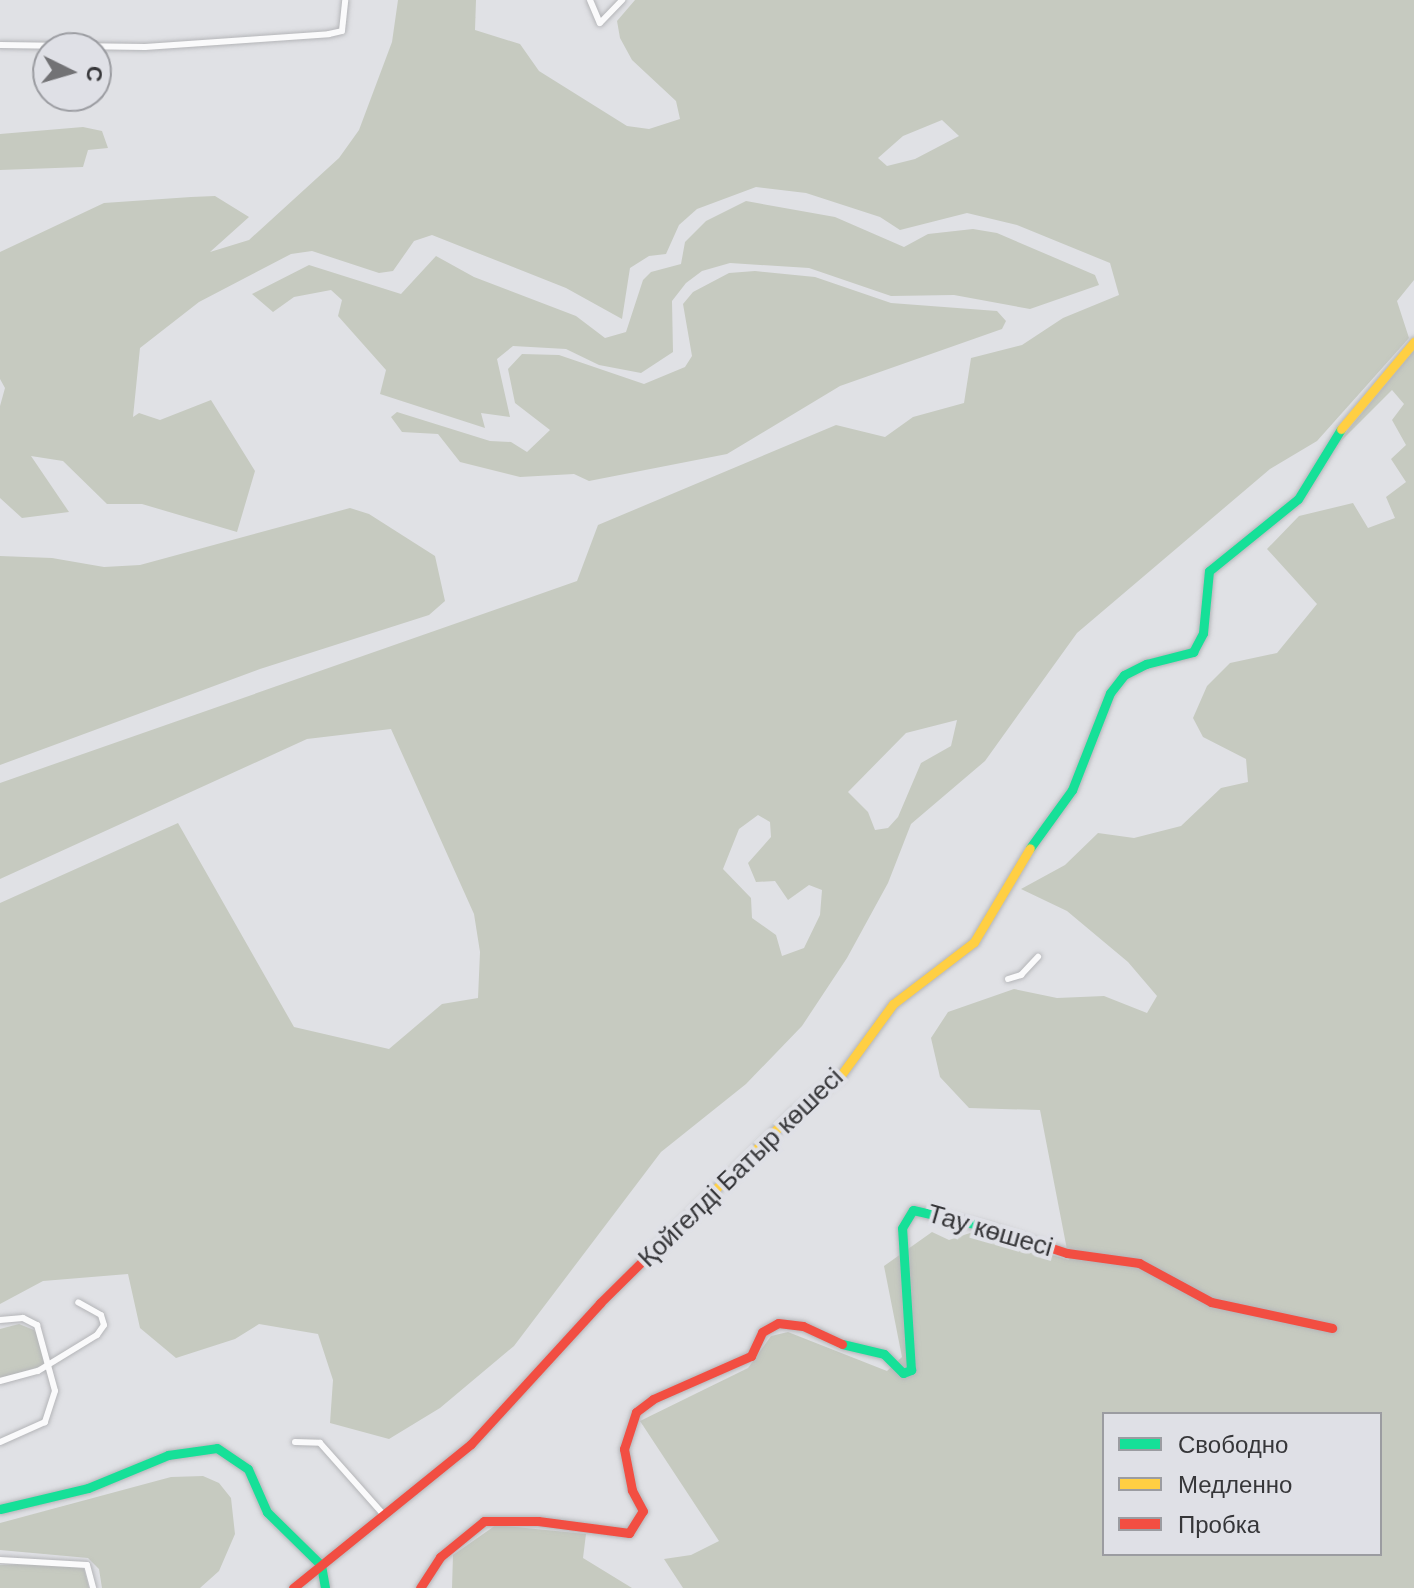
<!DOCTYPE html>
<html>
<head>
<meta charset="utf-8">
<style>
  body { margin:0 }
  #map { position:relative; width:1414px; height:1588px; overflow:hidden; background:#e0e1e5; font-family:"DM Sans",sans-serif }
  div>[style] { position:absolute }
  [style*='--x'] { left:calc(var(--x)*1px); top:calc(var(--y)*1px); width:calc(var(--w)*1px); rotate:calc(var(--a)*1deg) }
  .green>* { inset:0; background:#c6cac0 }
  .roads { filter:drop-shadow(0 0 2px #b4b5b8) drop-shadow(0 0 2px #b4b5b8) }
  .street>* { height:6px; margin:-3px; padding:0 3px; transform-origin:3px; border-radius:3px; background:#fafafb }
  .fast>* { height:9px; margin:-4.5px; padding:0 4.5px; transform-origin:4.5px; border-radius:4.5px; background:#16e098 }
  .slow>* { height:9px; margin:-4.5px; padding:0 4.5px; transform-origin:4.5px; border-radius:4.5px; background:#ffcf43 }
  .jam>* { height:9px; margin:-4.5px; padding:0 4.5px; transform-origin:4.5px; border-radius:4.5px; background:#f24e42 }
  span { translate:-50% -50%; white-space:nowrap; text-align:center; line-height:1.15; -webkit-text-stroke:8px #dfe0e6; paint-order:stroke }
  .street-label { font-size:26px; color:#363639 }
  .legend { position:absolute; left:1102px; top:1412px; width:280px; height:144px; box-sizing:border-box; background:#dfe0e6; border:2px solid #9b9ca1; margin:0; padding:10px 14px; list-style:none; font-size:24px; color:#363639 }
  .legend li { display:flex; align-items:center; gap:16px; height:40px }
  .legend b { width:40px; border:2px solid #9b9ca1 }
  .north { position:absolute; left:32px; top:32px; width:80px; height:80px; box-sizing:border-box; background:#dfe0e6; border:2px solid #9b9ca1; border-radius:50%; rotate:95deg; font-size:22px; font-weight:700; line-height:32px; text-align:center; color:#363639 }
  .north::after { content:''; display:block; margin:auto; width:28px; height:36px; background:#727275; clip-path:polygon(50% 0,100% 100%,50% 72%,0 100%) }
</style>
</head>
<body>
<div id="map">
  <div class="green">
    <i style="clip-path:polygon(evenodd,398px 0,476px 0,475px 30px,520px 44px,539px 71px,627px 126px,649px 129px,680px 119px,676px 101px,632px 60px,620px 38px,617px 21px,635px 0,1414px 0,1414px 280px,1397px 301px,1409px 338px,1317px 441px,1270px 469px,1077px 633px,985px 761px,911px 824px,888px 883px,847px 958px,802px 1026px,746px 1084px,661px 1152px,514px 1346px,440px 1408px,389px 1439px,330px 1423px,333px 1380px,318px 1334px,259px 1324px,235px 1339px,176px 1358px,140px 1328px,128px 1274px,43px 1281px,0 1304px,0 903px,178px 823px,294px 1027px,389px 1049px,442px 1004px,478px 998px,480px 952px,474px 914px,391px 729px,307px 739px,0 879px,0 783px,577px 581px,598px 525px,836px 425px,885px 437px,913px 417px,964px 403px,971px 358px,1022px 345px,1063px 318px,1119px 295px,1110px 263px,1017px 225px,967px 213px,900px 230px,880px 217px,806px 193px,756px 187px,697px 209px,679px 225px,666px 254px,649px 256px,630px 268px,622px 319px,566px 288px,432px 235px,414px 241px,393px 271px,379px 273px,312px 251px,291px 254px,199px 302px,140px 348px,133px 417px,139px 413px,160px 420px,211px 400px,255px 471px,237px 532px,142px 504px,107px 504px,63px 461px,31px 456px,69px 512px,22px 518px,0 498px,0 406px,5px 388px,0 379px,0 252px,104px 203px,191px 197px,215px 196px,249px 217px,210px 252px,249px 240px,339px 158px,359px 130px,392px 42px,398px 0,942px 120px,959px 136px,915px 159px,887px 166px,878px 158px,903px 136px,942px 120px,398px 0,957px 720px,951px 746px,921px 763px,898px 817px,888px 828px,875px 830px,868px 812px,848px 792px,906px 733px,957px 720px,398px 0,758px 815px,770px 822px,771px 837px,748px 863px,756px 882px,775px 881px,788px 900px,809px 885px,822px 890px,820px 915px,804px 948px,782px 956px,776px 935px,752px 918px,751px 898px,723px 869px,739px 829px,758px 815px)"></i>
    <i style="clip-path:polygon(83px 127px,102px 131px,108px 148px,88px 150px,83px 167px,0 170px,0 134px)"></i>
    <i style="clip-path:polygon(746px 201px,835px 217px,904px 247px,928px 234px,973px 229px,997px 233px,1095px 275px,1099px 285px,1030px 309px,954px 295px,891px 296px,809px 268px,730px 263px,702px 271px,686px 283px,672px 301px,673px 352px,641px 373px,599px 365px,566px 349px,513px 346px,497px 359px,510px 417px,481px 413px,485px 428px,380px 394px,386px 370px,338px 316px,342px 300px,331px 290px,294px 297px,273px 312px,252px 294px,309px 265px,401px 294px,436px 256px,474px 277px,576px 316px,605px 338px,626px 332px,643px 280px,651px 272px,681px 264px,685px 242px,706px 221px)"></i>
    <i style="clip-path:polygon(755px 271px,815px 277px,891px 303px,997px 311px,1006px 321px,1002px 329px,840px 386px,727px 454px,589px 481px,574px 474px,520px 477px,460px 462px,438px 434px,402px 432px,391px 417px,397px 412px,490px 441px,511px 442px,527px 452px,550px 430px,515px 403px,508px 369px,522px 354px,559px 355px,644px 384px,685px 367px,692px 356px,683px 304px,693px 292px,729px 273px)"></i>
    <i style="clip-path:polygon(evenodd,1414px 350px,1414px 1588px,683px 1588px,664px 1559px,691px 1555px,719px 1541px,640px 1421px,748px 1368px,771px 1336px,788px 1332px,887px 1371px,902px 1357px,884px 1266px,932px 1232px,949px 1240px,973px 1232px,1069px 1260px,1040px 1110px,969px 1108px,940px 1077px,931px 1038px,948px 1012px,1014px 989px,1057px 998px,1104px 996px,1147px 1013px,1157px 996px,1128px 962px,1067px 911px,1021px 889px,1065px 865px,1098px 833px,1134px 838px,1181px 826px,1221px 788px,1248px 782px,1246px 759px,1203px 737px,1193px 718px,1207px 686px,1230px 663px,1277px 653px,1317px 604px,1267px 549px,1299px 516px,1353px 503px,1368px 528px,1395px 518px,1386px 497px,1406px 482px,1391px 459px,1406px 445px,1392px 420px,1404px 404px,1392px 390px,1328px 454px,1414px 350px,1104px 1414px,1380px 1414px,1380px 1554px,1104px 1554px,1104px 1414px)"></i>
    <i style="clip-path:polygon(350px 508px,369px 514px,435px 556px,445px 601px,429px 615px,260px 669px,0 765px,0 556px,52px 558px,104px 567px,140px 565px)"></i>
    <i style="clip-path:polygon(19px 1324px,34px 1330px,43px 1341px,48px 1364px,0 1379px,0 1329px)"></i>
    <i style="clip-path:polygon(203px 1476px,219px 1483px,231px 1498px,235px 1534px,219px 1571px,200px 1588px,102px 1588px,99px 1569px,88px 1558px,0 1550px,0 1523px,171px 1477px)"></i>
    <i style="clip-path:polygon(496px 1525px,586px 1534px,583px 1558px,632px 1588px,452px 1588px,453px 1555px)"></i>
    <i style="clip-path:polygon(59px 1563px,84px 1569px,89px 1588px,0 1588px,0 1565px)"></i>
  </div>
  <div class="roads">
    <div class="street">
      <i style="--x:590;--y:0;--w:25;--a:67"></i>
      <i style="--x:600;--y:23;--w:32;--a:-46"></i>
      <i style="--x:0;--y:45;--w:145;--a:0.8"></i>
      <i style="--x:145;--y:47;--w:184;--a:-4"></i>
      <i style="--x:329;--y:34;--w:13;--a:-13"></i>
      <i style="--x:342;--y:31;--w:31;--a:-84"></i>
      <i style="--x:1008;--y:979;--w:14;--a:-17"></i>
      <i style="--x:1021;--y:975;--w:25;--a:-47"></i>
      <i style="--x:0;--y:1320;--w:23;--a:-5"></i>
      <i style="--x:23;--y:1318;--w:16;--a:27"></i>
      <i style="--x:37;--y:1325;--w:68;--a:74.7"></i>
      <i style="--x:55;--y:1391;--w:33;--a:108"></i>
      <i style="--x:45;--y:1422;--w:49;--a:156"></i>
      <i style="--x:0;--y:1381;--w:39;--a:-15"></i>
      <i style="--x:38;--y:1371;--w:69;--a:-31.4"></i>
      <i style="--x:97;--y:1335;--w:12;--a:-55"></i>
      <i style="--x:104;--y:1325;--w:10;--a:-107"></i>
      <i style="--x:101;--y:1315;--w:26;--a:-151"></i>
      <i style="--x:295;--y:1442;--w:25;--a:2"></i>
      <i style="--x:320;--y:1443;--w:96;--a:48.4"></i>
      <i style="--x:0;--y:1560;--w:87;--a:3.3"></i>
      <i style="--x:87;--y:1565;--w:24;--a:75"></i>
    </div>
    <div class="fast">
      <i style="--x:1030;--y:848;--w:72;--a:-54.1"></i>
      <i style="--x:1072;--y:790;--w:104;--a:-68.6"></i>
      <i style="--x:1110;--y:693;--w:23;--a:-52"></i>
      <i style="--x:1124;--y:675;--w:25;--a:-27"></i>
      <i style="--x:1146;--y:664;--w:49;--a:-14.3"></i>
      <i style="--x:1193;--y:652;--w:21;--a:-62"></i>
      <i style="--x:1203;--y:633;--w:62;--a:-84.5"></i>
      <i style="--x:1209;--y:571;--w:114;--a:-39"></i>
      <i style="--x:1298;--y:499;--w:82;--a:-58.4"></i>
      <i style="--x:842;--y:1344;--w:43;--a:13.4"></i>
      <i style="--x:884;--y:1354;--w:27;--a:45"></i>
      <i style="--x:903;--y:1373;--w:9;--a:-21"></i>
      <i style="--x:911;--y:1370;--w:142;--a:-93.6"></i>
      <i style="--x:902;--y:1228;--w:21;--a:-59"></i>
      <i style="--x:913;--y:1210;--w:77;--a:12.8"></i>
      <i style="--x:0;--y:1509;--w:90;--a:-13.4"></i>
      <i style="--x:88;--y:1488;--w:87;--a:-22.4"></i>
      <i style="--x:168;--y:1455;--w:49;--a:-8.1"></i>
      <i style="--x:217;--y:1448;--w:37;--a:34"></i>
      <i style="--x:248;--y:1469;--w:47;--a:66.2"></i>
      <i style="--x:267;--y:1512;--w:76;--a:44.5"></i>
      <i style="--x:321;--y:1565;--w:23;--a:80"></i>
    </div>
    <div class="slow">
      <i style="--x:1341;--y:429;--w:114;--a:-50"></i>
      <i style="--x:692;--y:1212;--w:143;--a:-44.4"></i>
      <i style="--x:794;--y:1112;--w:60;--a:-38.2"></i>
      <i style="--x:841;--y:1075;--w:88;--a:-53.8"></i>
      <i style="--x:893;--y:1004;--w:102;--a:-37.4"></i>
      <i style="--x:974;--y:942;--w:109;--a:-59.2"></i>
    </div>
    <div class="jam">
      <i style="--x:988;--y:1227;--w:83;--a:18.2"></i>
      <i style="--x:1067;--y:1253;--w:73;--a:7.9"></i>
      <i style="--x:1139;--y:1263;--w:82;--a:28.4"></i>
      <i style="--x:1211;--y:1302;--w:124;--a:12.1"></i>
      <i style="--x:293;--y:1588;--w:229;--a:-39"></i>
      <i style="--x:471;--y:1444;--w:191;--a:-47.5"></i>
      <i style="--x:600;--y:1303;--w:129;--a:-44.7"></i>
      <i style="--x:420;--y:1588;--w:37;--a:-57"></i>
      <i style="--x:440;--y:1557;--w:57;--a:-39.3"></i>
      <i style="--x:484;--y:1521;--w:54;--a:0"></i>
      <i style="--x:538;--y:1521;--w:92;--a:7.5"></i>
      <i style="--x:629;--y:1533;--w:26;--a:-58"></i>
      <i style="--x:643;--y:1511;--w:24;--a:-118"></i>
      <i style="--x:632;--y:1490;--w:42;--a:-101"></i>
      <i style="--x:624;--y:1449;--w:39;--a:-72"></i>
      <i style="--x:636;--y:1412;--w:21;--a:-37"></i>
      <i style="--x:653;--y:1399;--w:107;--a:-23.7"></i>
      <i style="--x:751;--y:1356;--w:26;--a:-65"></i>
      <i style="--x:762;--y:1332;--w:18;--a:-29"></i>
      <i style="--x:778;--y:1323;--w:25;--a:7"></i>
      <i style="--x:803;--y:1326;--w:43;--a:24.8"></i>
    </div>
  </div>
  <div class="street-label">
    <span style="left:741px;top:1168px;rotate:-44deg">Қойгелді Батыр көшесі</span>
    <span style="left:990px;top:1231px;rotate:16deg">Тау көшесі</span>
  </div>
  <ul class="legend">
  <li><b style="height:10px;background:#16e098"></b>Свободно</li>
  <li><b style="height:10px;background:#ffcf43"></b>Медленно</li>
  <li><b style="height:10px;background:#f24e42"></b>Пробка</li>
  </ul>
  <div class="north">С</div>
</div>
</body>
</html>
